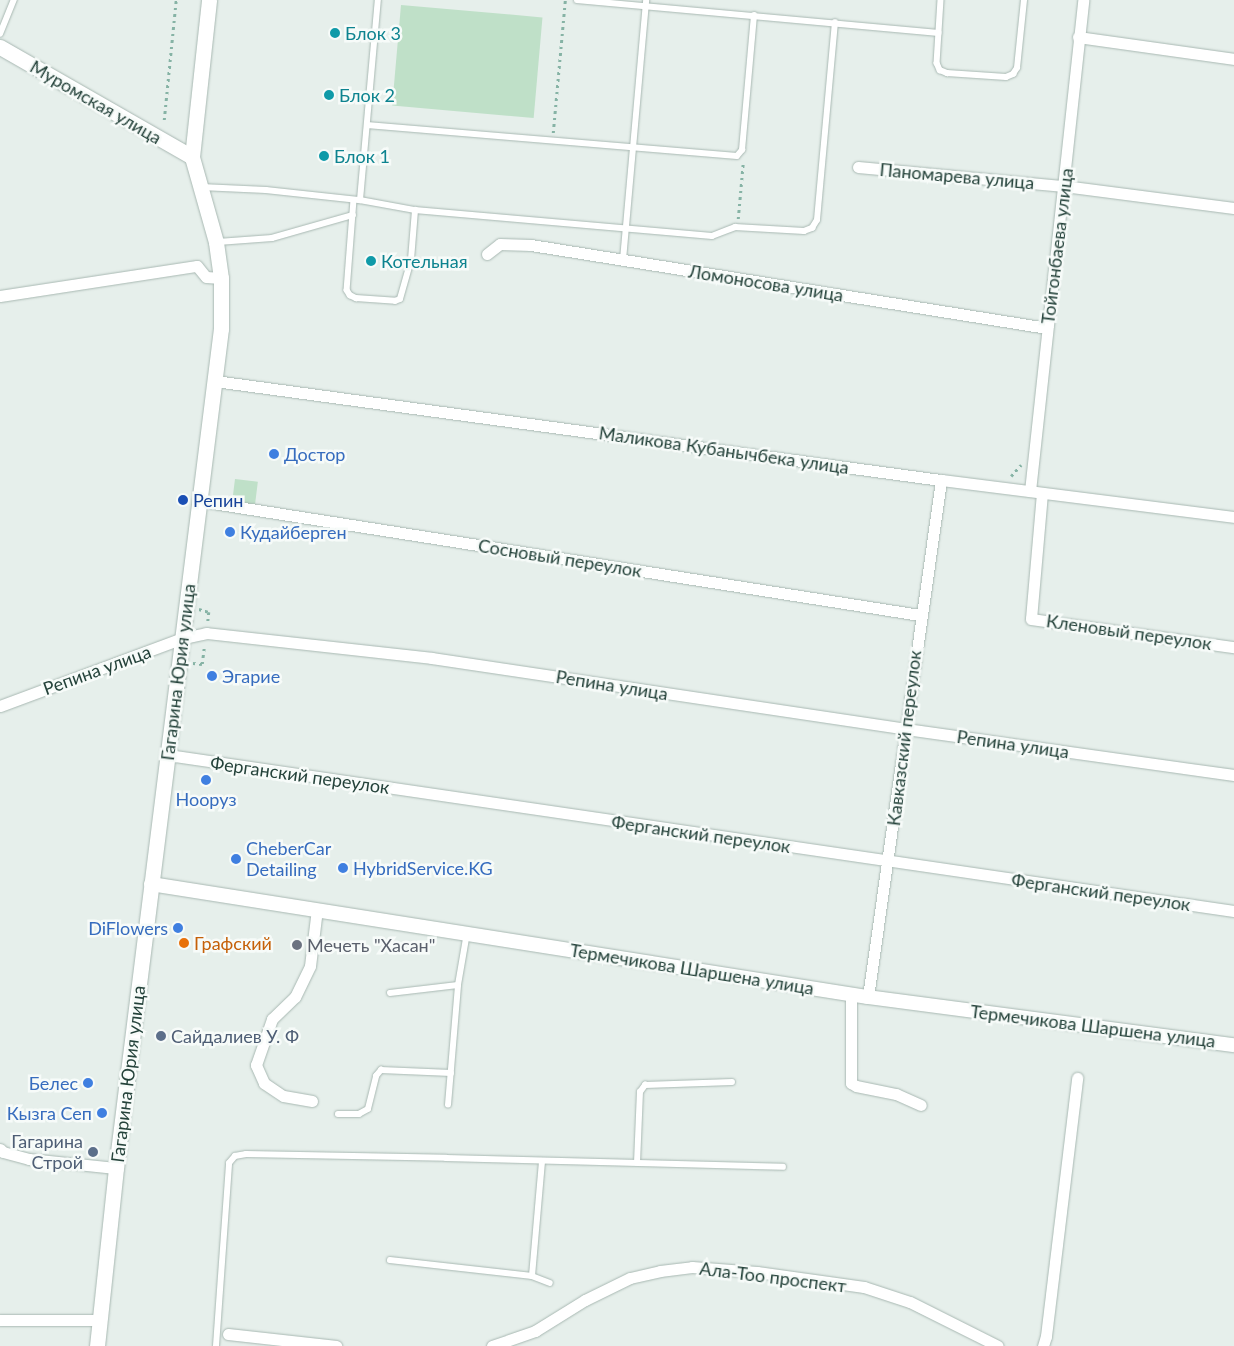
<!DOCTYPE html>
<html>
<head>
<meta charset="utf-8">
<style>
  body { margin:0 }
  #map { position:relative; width:1234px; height:1346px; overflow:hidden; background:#e6efeb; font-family:Lato,sans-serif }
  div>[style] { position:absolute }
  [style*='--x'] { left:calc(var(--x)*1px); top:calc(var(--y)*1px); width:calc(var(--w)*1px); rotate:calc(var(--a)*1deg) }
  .green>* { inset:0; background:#bfe0c8; transform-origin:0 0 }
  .path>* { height:2.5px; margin-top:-1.25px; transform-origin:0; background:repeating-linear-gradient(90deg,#86b3a5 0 2.5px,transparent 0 6.5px) }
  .roads { filter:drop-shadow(0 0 1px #a8b8b2) drop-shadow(0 0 1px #a8b8b2) }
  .service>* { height:5.5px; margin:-2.75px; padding:0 2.75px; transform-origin:2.75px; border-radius:2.75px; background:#fff }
  .minor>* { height:11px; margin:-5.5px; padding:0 5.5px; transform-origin:5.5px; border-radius:5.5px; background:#fff }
  .tertiary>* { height:14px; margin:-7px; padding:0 7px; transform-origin:7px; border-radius:7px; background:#fff }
  .secondary>* { height:15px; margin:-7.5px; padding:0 7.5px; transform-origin:7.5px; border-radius:7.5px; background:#fff }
  .dots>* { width:14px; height:14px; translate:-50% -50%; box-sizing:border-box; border:2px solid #f7fbf9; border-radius:50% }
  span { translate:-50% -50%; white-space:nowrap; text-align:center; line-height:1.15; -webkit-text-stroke:5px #f7fbf9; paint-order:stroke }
  .culture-label { font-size:18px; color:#0d838f }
  .left { translate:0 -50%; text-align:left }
  .street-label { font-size:18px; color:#24423a }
  .shop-label { font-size:18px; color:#366cbe }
  .right { translate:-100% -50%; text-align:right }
  .transit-label { font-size:18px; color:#164399 }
  .food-label { font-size:18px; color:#c56008 }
  .worship-label { font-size:18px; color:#5b616d }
  .service-label { font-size:18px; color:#4e5e75 }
</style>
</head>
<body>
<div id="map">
  <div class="green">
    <i style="left:401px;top:5px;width:142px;height:101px;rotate:5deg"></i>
    <i style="left:235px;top:479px;width:23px;height:25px;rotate:7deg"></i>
  </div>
  <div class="path">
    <i style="--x:164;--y:120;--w:121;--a:-84.3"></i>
    <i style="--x:553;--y:133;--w:134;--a:-84.8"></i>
    <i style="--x:738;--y:219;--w:56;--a:-84.9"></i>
    <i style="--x:1011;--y:476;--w:15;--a:-48"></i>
    <i style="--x:199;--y:609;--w:10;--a:17"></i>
    <i style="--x:209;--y:612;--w:9;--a:96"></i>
    <i style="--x:193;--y:663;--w:9;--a:6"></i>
    <i style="--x:202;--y:664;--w:16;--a:-83"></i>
  </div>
  <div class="roads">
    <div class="service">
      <i style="--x:577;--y:0;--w:363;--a:5.2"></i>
      <i style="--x:941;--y:0;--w:63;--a:93.6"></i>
      <i style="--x:937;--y:63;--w:8;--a:67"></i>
      <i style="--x:940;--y:70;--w:8;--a:23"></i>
      <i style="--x:947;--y:73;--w:59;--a:3.9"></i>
      <i style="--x:1006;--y:77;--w:8;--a:-23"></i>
      <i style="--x:1013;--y:74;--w:7;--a:-56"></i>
      <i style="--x:1017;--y:68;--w:68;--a:-84.1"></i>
      <i style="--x:0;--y:34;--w:37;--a:-68"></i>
      <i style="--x:367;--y:125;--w:371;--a:4.8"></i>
      <i style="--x:737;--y:156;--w:8;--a:-50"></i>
      <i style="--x:742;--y:150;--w:135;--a:-84.9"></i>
      <i style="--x:201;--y:187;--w:65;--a:2.6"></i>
      <i style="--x:266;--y:190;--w:95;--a:6.1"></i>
      <i style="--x:360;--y:200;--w:56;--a:10.3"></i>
      <i style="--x:415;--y:210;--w:298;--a:5"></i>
      <i style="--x:712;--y:236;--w:25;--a:-21"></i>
      <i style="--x:735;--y:227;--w:69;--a:3.3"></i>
      <i style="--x:804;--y:231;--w:9;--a:-21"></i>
      <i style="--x:812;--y:228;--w:9;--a:-58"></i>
      <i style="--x:817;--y:220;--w:198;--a:-84.8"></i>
      <i style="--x:354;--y:200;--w:90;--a:94.4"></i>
      <i style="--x:347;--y:290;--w:6;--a:59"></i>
      <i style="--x:350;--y:295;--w:7;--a:27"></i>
      <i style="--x:356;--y:298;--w:39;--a:4"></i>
      <i style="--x:395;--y:301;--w:5;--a:-22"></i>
      <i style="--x:400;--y:299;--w:41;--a:-74.2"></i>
      <i style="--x:411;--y:260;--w:50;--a:-85.4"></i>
      <i style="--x:360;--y:200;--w:201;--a:-84.9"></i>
      <i style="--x:218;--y:242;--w:54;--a:-4.2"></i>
      <i style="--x:272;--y:238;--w:84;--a:-15.9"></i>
      <i style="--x:623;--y:260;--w:261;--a:-84.9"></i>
      <i style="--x:390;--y:993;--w:68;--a:-6.7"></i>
      <i style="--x:448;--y:1105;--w:120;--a:-85.2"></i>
      <i style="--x:458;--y:985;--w:53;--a:-80.2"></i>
      <i style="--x:338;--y:1114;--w:21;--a:0"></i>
      <i style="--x:359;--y:1114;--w:10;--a:-29"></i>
      <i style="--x:368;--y:1109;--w:34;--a:-76"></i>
      <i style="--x:376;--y:1076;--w:8;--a:-50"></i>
      <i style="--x:381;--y:1070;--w:70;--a:2.5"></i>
      <i style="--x:637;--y:1163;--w:71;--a:-87.6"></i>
      <i style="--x:640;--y:1092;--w:9;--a:-54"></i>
      <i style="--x:645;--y:1085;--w:87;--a:-2"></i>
      <i style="--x:390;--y:1260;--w:143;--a:6.4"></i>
      <i style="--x:532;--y:1276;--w:19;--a:21"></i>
      <i style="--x:532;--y:1276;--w:115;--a:-85"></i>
      <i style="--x:216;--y:1346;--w:183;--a:-85.9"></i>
      <i style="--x:229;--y:1163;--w:9;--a:-49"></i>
      <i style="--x:235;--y:1156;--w:11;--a:-10"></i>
      <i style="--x:246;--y:1154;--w:200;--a:1.1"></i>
      <i style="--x:446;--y:1158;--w:337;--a:1.5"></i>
    </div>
    <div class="minor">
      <i style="--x:1078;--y:37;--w:158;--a:8"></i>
      <i style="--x:858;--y:167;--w:207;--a:5.3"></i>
      <i style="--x:1064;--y:186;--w:171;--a:7.4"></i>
      <i style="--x:487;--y:254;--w:16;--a:-38"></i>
      <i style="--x:500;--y:244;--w:31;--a:2"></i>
      <i style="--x:531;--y:245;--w:523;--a:9.14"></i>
      <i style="--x:0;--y:296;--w:199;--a:-8.7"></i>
      <i style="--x:197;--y:266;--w:14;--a:51"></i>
      <i style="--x:206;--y:277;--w:15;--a:4"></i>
      <i style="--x:215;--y:381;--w:733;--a:7.77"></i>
      <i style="--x:941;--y:480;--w:295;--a:7.2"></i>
      <i style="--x:1030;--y:491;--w:494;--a:-83.8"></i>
      <i style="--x:1042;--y:493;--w:126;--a:95"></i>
      <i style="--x:1031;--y:619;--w:205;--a:7.9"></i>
      <i style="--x:200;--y:501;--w:729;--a:9"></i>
      <i style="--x:0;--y:706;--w:195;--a:-20.4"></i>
      <i style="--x:183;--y:638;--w:24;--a:-12"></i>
      <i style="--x:206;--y:633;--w:227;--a:6.3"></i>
      <i style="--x:432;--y:658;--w:479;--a:8.5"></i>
      <i style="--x:906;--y:729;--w:331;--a:8"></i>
      <i style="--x:168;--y:755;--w:1077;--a:8.33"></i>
      <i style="--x:851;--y:994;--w:89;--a:90"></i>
      <i style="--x:851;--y:1083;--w:6;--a:31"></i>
      <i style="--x:856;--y:1086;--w:41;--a:11.3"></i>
      <i style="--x:896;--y:1094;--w:27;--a:24"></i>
      <i style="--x:868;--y:997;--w:522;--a:-81.96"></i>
      <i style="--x:312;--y:1101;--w:29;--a:-170"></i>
      <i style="--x:283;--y:1096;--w:23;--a:-146"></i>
      <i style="--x:264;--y:1083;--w:20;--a:-114"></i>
      <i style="--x:256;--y:1065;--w:49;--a:-70.8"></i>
      <i style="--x:272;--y:1019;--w:32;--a:-44"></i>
      <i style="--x:295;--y:997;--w:34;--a:-64"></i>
      <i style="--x:310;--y:966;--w:57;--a:-83"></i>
      <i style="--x:0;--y:1149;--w:4;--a:45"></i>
      <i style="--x:3;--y:1152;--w:27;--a:15"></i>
      <i style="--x:29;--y:1159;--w:87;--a:5.9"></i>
      <i style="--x:0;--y:1320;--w:100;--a:0"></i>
      <i style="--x:228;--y:1334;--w:109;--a:6.3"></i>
      <i style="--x:492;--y:1346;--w:46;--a:-19.2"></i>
      <i style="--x:535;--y:1331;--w:59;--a:-31.8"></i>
      <i style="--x:585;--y:1300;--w:50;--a:-26.1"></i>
      <i style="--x:630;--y:1278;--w:31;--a:-13"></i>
      <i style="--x:660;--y:1271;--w:32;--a:-7"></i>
      <i style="--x:692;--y:1267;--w:65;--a:4.4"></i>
      <i style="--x:757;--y:1272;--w:108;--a:8"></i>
      <i style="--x:864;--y:1287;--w:48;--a:18.1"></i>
      <i style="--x:910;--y:1302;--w:98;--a:26.6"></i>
      <i style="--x:1043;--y:1346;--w:10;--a:-73"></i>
      <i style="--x:1046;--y:1336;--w:260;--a:-83.1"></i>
    </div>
    <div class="tertiary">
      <i style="--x:151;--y:884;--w:726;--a:8.96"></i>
      <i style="--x:868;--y:997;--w:369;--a:7.5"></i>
    </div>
    <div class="secondary">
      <i style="--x:0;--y:47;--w:221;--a:29.8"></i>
      <i style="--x:97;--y:1346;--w:179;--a:-83.9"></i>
      <i style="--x:116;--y:1168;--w:846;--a:-82.87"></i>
      <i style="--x:221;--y:329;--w:51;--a:-90"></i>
      <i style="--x:221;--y:278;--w:36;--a:-98"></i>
      <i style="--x:216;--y:242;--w:88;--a:-105.8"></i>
      <i style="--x:192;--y:157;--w:158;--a:-83.8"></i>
    </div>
  </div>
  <div class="dots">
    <i style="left:335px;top:33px;background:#0f9aa8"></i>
    <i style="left:329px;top:95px;background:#0f9aa8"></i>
    <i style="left:324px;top:156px;background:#0f9aa8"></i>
    <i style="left:371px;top:261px;background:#0f9aa8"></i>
    <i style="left:274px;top:454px;background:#3f7fe0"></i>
    <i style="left:183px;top:500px;background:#1a4fb4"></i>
    <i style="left:230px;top:532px;background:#3f7fe0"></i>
    <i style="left:212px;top:676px;background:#3f7fe0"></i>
    <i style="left:206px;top:780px;background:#3f7fe0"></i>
    <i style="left:236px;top:859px;background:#3f7fe0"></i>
    <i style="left:343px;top:868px;background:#3f7fe0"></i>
    <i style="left:178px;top:928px;background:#3f7fe0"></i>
    <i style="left:184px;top:943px;background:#e8710a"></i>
    <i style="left:297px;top:945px;background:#6b7280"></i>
    <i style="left:161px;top:1036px;background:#5c6f8a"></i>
    <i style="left:88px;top:1083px;background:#3f7fe0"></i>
    <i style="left:102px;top:1113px;background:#3f7fe0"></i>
    <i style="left:93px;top:1152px;background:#5c6f8a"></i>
  </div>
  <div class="culture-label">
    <span class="left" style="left:345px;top:33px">Блок 3</span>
    <span class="left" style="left:339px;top:95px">Блок 2</span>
    <span class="left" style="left:334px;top:156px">Блок 1</span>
    <span class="left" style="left:381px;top:261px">Котельная</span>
  </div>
  <div class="street-label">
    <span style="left:96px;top:102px;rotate:30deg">Муромская улица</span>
    <span style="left:957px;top:176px;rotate:5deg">Паномарева улица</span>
    <span style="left:1057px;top:246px;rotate:-83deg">Тойгонбаева улица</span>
    <span style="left:766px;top:283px;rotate:9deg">Ломоносова улица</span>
    <span style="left:724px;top:450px;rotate:8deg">Маликова Кубанычбека улица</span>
    <span style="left:560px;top:558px;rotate:9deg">Сосновый переулок</span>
    <span style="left:1129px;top:632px;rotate:8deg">Кленовый переулок</span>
    <span style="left:97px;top:670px;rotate:-20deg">Репина улица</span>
    <span style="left:178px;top:672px;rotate:-83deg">Гагарина Юрия улица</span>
    <span style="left:612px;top:685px;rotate:9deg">Репина улица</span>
    <span style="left:904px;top:738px;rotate:-83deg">Кавказский переулок</span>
    <span style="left:1013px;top:744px;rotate:8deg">Репина улица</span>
    <span style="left:300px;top:775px;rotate:8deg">Ферганский переулок</span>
    <span style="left:701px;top:834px;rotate:8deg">Ферганский переулок</span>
    <span style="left:1101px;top:892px;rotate:8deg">Ферганский переулок</span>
    <span style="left:692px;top:969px;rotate:9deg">Термечикова Шаршена улица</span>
    <span style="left:1093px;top:1026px;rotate:7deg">Термечикова Шаршена улица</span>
    <span style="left:128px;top:1074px;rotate:-83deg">Гагарина Юрия улица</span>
    <span style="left:773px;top:1277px;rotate:7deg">Ала-Тоо проспект</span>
  </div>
  <div class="shop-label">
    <span class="left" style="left:284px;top:454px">Достор</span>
    <span class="left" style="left:240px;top:532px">Кудайберген</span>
    <span class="left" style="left:222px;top:676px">Эгарие</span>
    <span style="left:206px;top:799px">Нооруз</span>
    <span class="left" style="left:246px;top:859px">CheberCar<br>Detailing</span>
    <span class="left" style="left:353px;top:868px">HybridService.KG</span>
    <span class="right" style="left:168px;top:928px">DiFlowers</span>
    <span class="right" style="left:78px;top:1083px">Белес</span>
    <span class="right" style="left:92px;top:1113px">Кызга Сеп</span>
  </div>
  <div class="transit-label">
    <span class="left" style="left:193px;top:500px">Репин</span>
  </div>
  <div class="food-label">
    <span class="left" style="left:194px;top:943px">Графский</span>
  </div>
  <div class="worship-label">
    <span class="left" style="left:307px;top:945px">Мечеть "Хасан"</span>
  </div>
  <div class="service-label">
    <span class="left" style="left:171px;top:1036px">Сайдалиев У. Ф</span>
    <span class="right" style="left:83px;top:1152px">Гагарина<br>Строй</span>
  </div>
</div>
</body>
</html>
